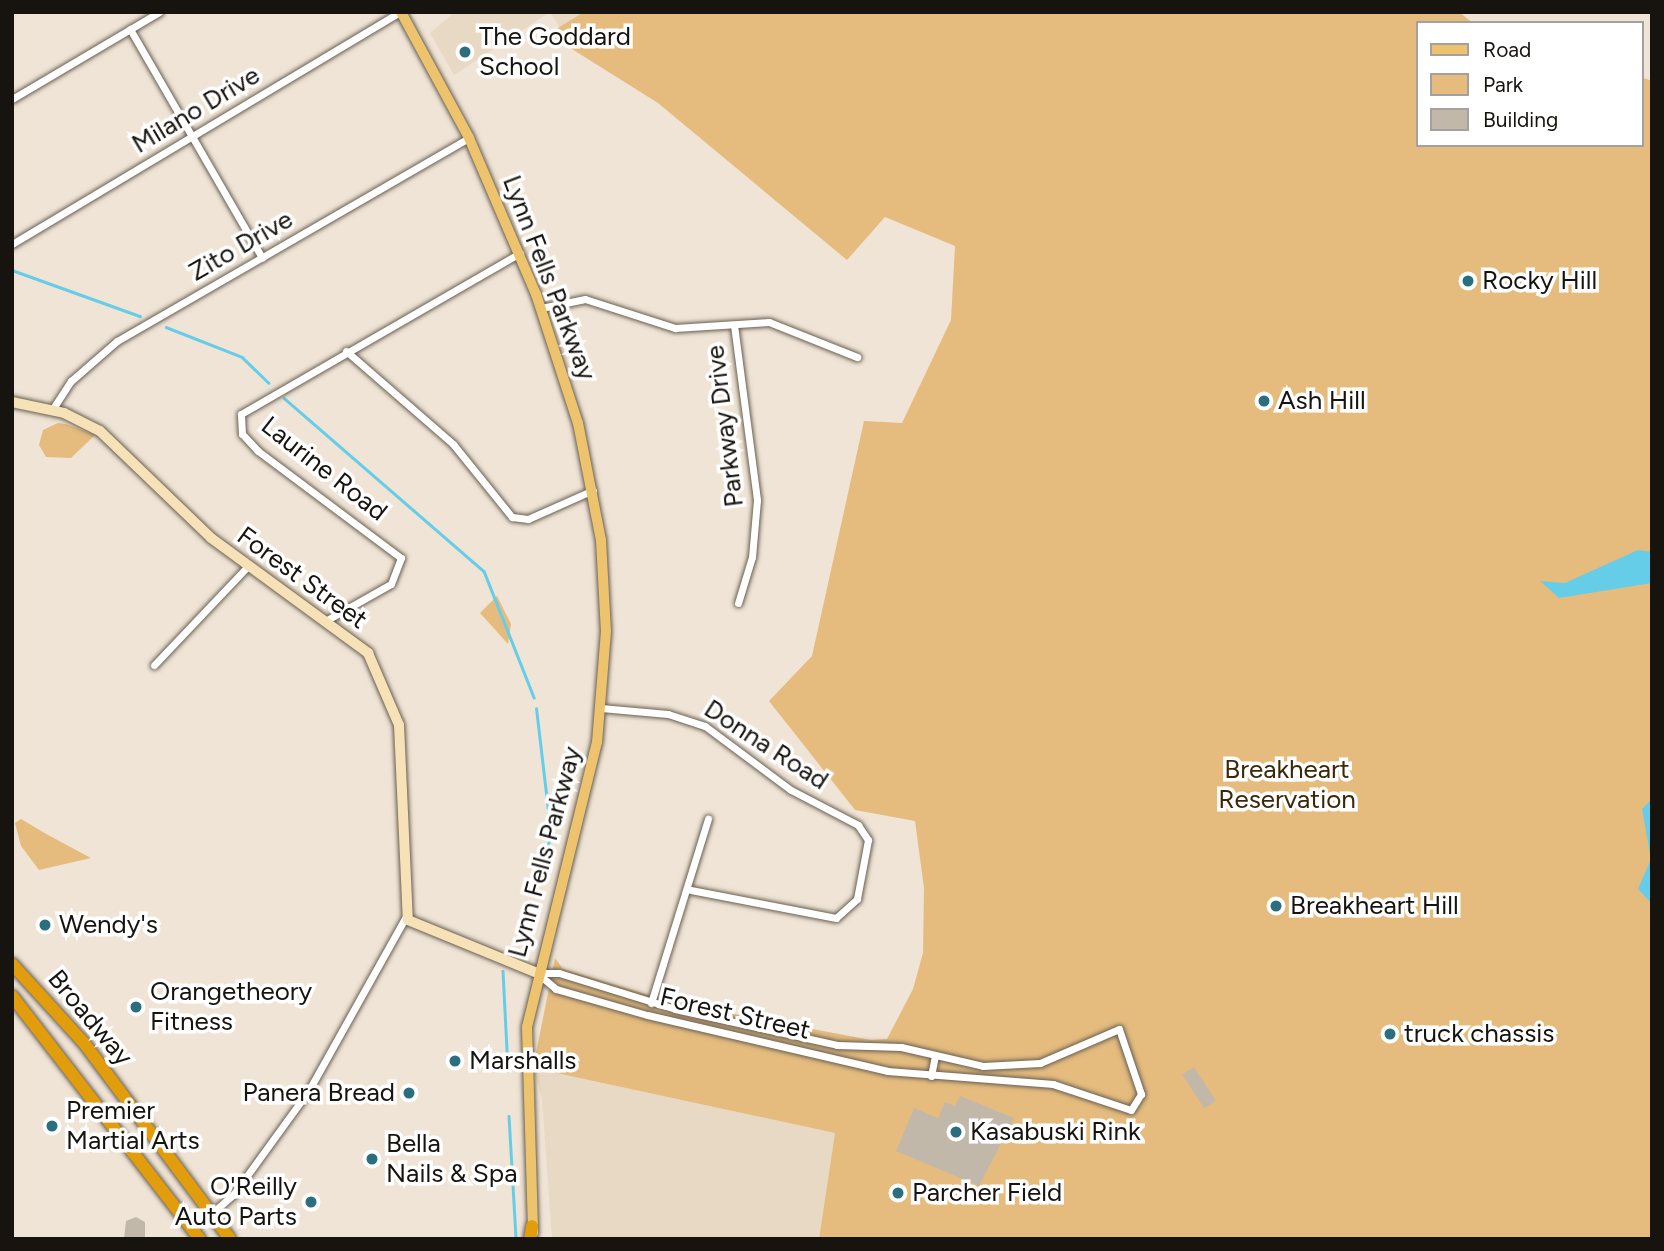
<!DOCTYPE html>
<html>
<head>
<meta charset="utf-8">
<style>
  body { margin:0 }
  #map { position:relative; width:1664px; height:1251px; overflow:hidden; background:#efe4d5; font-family:Figtree,sans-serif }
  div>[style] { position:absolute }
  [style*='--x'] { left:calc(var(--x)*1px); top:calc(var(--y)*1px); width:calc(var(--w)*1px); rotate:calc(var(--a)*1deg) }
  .built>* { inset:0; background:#e8d9c4 }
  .green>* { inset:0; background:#e5bc7e }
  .water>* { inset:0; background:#66cde9 }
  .stream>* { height:2.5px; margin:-1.25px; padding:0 1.25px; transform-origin:1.25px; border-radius:1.25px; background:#66cde9 }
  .building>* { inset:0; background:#c2b8aa; transform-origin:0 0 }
  .roads { filter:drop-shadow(0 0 2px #685f53) drop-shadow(0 0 2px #685f53) }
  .street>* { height:7px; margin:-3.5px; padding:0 3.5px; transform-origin:3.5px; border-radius:3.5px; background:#fff }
  .secondary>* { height:10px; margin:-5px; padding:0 5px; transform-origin:5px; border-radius:5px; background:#f6e2b6 }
  .primary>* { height:10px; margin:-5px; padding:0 5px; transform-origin:5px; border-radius:5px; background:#edc46d }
  .highway>* { height:12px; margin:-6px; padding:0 6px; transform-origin:6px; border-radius:6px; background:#e19d0c }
  .dots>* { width:19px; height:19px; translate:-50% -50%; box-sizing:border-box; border:4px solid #fff; border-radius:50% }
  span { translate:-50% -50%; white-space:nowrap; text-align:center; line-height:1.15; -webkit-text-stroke:7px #fff; paint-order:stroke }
  .poi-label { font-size:26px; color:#17130e }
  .left { translate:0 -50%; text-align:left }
  .right { translate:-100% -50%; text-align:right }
  .street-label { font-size:26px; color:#17130e }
  .park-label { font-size:26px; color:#3a2808 }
  .frame { position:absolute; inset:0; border:14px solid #17130e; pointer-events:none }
  .legend { position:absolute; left:1416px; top:21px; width:228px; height:126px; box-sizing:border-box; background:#fff; border:2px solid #a2a19f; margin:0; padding:9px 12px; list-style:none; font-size:21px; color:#17130e }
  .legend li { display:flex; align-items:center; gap:14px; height:35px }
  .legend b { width:35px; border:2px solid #a2a19f }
</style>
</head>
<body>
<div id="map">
  <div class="built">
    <i style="clip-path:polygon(455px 12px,616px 12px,571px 46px,550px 12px,454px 75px,430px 33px)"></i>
    <i style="clip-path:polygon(533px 1068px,835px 1133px,819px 1239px,552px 1239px,542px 1099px)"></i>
  </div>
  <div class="green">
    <i style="clip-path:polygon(584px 12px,1459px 12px,1473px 23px,1417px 23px,1417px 145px,1641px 145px,1641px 77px,1652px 81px,1652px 1239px,819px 1239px,835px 1133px,533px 1068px,555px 958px,563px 969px,675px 1003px,871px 1040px,887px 1039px,913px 989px,923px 953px,924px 888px,915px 821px,855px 810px,769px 701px,812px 656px,864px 421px,902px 423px,951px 320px,955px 246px,885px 217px,847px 260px,658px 103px,548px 34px)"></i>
    <i style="clip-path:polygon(58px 423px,66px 424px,95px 435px,71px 458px,46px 457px,39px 445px,43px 430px)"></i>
    <i style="clip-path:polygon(497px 596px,511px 624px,508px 644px,480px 613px)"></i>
    <i style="clip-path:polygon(21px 819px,48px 835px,91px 858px,39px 870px,21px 846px,15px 823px)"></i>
  </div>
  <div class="water">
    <i style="clip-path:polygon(1638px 550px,1652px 552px,1652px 583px,1559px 598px,1540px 581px,1565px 583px)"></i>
    <i style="clip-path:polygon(1652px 799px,1652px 904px,1638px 889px,1651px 859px,1642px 809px)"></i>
  </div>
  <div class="stream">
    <i style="--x:12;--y:270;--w:136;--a:19.8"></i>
    <i style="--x:166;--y:327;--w:82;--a:21.5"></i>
    <i style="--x:242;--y:357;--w:37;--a:44"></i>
    <i style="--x:284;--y:398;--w:264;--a:40.9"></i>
    <i style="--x:484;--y:571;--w:136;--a:68.4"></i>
    <i style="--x:530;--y:892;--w:60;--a:-69.4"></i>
    <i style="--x:551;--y:836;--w:128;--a:-96.7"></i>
    <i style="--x:503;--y:971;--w:100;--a:87.1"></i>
    <i style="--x:509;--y:1116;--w:123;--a:86.7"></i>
  </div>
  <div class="building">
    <i style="left:1194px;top:1067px;width:40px;height:14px;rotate:57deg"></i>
    <i style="clip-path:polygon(960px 1096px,1014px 1118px,979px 1186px,896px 1151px,914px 1108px,938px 1118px,945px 1102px,955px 1106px)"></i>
    <i style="clip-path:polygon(136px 1217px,145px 1222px,145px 1239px,124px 1239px,126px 1221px)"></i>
  </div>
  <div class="roads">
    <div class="street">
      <i style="--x:130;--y:29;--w:264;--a:60"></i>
      <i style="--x:12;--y:99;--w:171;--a:-30.6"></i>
      <i style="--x:12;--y:244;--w:452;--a:-30.9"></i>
      <i style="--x:541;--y:308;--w:45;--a:-11.6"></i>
      <i style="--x:585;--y:299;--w:95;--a:17.9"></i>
      <i style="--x:675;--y:328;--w:94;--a:-3.7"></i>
      <i style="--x:769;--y:322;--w:95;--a:21.7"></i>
      <i style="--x:734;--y:325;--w:177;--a:82.5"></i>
      <i style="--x:757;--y:500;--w:57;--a:95"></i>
      <i style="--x:752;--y:557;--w:48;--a:106.9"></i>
      <i style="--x:346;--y:351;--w:142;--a:41"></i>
      <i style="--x:453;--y:444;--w:94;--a:51.1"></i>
      <i style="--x:512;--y:517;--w:16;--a:7"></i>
      <i style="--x:528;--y:519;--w:71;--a:-24"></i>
      <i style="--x:52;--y:410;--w:35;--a:-57"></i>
      <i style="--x:71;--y:381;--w:61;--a:-41"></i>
      <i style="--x:117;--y:341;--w:406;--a:-30"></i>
      <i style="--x:327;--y:620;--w:73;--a:-29.4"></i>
      <i style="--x:391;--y:584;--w:28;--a:-69"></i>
      <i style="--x:401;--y:558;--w:179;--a:-143.2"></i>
      <i style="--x:258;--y:451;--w:23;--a:-133"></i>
      <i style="--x:242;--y:434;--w:20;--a:-93"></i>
      <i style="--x:241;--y:414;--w:322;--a:-30"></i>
      <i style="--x:154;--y:665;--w:137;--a:-46.5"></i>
      <i style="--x:601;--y:708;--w:67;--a:5.1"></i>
      <i style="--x:668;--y:714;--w:39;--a:18"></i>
      <i style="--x:705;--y:726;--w:107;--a:36.7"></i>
      <i style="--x:791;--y:790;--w:76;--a:27.6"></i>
      <i style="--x:858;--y:825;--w:18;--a:56"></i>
      <i style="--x:868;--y:840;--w:60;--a:100.6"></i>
      <i style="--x:857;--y:899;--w:28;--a:138"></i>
      <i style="--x:836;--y:918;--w:148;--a:-169.1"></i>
      <i style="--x:537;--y:973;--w:22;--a:0"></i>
      <i style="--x:559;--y:973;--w:121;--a:17.2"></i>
      <i style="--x:675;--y:1009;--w:166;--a:12.5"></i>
      <i style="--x:837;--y:1045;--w:64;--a:1.8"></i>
      <i style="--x:901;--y:1047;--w:84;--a:13"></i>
      <i style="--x:983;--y:1066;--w:57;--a:-3"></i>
      <i style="--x:1040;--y:1063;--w:86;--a:-23.3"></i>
      <i style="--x:1119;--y:1029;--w:69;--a:71.3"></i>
      <i style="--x:1141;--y:1094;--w:19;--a:122"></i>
      <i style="--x:1131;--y:1110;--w:82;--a:-161.6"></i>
      <i style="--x:1053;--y:1084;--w:166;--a:-175.5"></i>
      <i style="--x:888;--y:1071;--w:247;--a:-166.9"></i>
      <i style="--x:647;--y:1015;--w:95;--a:-164.1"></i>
      <i style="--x:556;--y:989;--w:25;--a:-140"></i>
      <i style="--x:651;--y:1003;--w:193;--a:-72.8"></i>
      <i style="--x:931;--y:1076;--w:20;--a:-79"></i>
      <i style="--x:212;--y:1213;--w:28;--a:-41"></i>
      <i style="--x:233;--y:1195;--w:130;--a:-54.1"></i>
      <i style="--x:309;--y:1090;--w:201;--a:-60.8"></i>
    </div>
    <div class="secondary">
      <i style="--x:12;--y:402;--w:53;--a:11.9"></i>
      <i style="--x:64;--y:413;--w:40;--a:26.6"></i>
      <i style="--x:100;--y:431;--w:154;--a:43.9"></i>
      <i style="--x:211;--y:538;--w:195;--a:36.2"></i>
      <i style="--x:368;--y:653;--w:78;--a:66.7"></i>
      <i style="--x:399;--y:725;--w:195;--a:87.4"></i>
      <i style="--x:408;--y:920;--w:139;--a:22.3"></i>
    </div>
    <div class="primary">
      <i style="--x:401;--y:12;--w:143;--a:61.6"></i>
      <i style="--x:469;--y:138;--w:170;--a:66.8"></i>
      <i style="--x:536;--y:294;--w:136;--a:72"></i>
      <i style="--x:578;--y:423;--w:119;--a:78.9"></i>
      <i style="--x:601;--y:540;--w:91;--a:86.9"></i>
      <i style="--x:606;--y:631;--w:111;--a:94.6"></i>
      <i style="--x:597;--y:742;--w:293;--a:103.8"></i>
      <i style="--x:527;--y:1027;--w:206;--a:88.3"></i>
    </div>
    <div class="highway">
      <i style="--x:12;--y:964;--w:107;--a:47.7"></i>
      <i style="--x:84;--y:1043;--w:244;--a:53.3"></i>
      <i style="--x:12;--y:996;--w:307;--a:52.3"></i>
      <i style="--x:530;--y:1239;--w:13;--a:-81"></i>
    </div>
  </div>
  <div class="dots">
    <i style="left:465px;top:52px;background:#2a6e7f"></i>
    <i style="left:1468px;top:281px;background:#2a6e7f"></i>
    <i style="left:1264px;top:401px;background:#2a6e7f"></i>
    <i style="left:1276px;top:906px;background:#2a6e7f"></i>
    <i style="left:45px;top:925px;background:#2a6e7f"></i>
    <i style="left:136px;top:1007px;background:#2a6e7f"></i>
    <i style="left:1390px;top:1034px;background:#2a6e7f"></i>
    <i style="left:455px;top:1061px;background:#2a6e7f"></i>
    <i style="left:409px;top:1093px;background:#2a6e7f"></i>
    <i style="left:52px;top:1126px;background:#2a6e7f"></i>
    <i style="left:956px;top:1132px;background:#2a6e7f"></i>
    <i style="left:372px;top:1159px;background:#2a6e7f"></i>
    <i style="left:898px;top:1193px;background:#2a6e7f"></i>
    <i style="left:311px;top:1202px;background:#2a6e7f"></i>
  </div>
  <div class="poi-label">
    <span class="left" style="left:479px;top:52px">The Goddard<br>School</span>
    <span class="left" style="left:1482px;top:281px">Rocky Hill</span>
    <span class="left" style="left:1278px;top:401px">Ash Hill</span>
    <span class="left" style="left:1290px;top:906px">Breakheart Hill</span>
    <span class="left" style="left:59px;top:925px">Wendy's</span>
    <span class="left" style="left:150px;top:1007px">Orangetheory<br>Fitness</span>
    <span class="left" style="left:1404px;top:1034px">truck chassis</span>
    <span class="left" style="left:469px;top:1061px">Marshalls</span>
    <span class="right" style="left:395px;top:1093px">Panera Bread</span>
    <span class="left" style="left:66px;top:1126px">Premier<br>Martial Arts</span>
    <span class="left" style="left:970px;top:1132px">Kasabuski Rink</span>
    <span class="left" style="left:386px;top:1159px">Bella<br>Nails &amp; Spa</span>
    <span class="right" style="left:297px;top:1202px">O'Reilly<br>Auto Parts</span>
    <span class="left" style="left:912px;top:1193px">Parcher Field</span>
  </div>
  <div class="street-label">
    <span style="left:196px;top:110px;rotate:-31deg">Milano Drive</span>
    <span style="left:241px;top:246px;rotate:-30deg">Zito Drive</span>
    <span style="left:549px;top:278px;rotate:69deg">Lynn Fells Parkway</span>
    <span style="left:725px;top:426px;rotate:-97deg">Parkway Drive</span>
    <span style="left:324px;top:469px;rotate:38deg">Laurine Road</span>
    <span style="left:302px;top:578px;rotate:36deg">Forest Street</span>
    <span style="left:766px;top:745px;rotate:33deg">Donna Road</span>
    <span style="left:545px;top:852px;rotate:-75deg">Lynn Fells Parkway</span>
    <span style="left:735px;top:1014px;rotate:13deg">Forest Street</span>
    <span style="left:90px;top:1018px;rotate:50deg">Broadway</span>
  </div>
  <div class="park-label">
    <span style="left:1287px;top:785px">Breakheart<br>Reservation</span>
  </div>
  <div class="frame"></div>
  <ul class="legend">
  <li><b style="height:9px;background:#edc46d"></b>Road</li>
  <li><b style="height:19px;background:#e5bc7e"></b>Park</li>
  <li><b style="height:19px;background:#c2b8aa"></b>Building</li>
  </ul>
</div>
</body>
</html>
